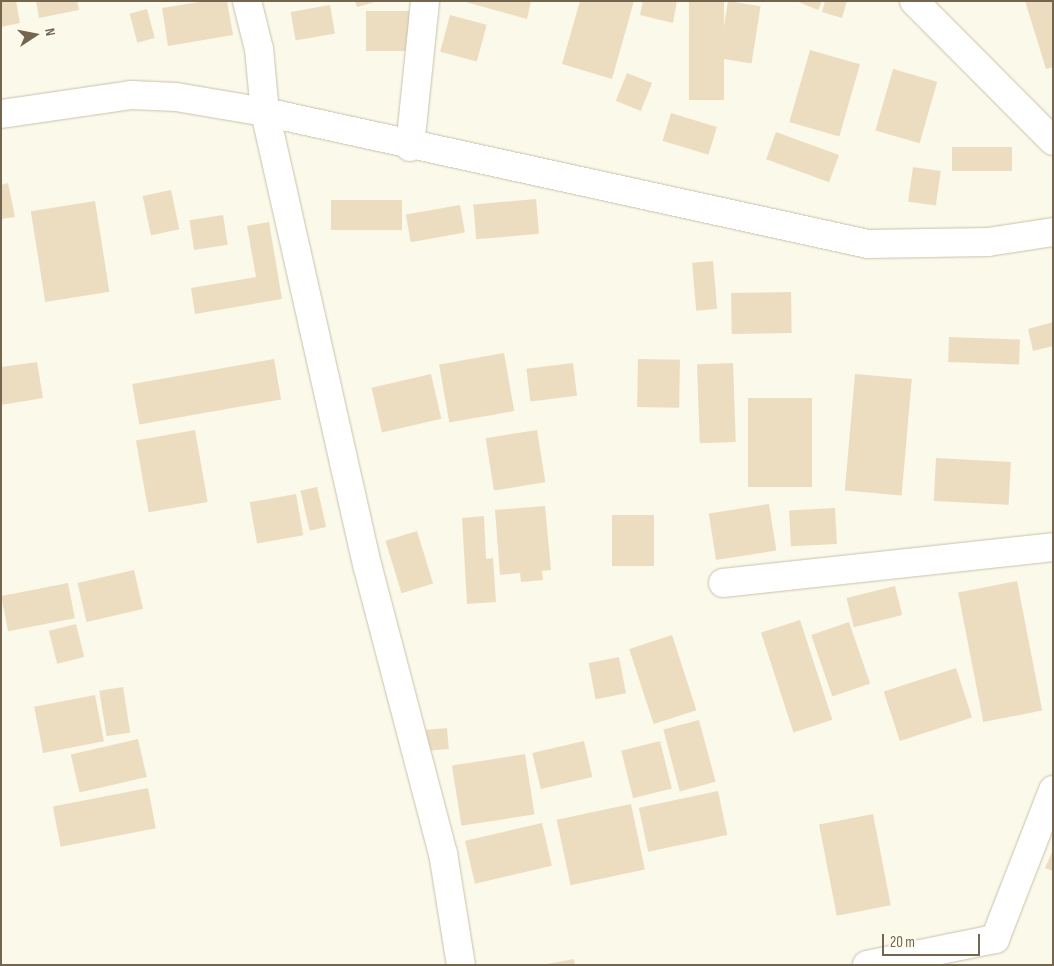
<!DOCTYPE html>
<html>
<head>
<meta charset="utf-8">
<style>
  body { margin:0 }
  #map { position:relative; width:1054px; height:966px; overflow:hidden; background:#fbf9e9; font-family:"Sofia Sans Condensed",sans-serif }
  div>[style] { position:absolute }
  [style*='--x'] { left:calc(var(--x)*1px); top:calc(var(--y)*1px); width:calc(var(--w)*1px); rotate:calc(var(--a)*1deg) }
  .building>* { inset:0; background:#edddc0; transform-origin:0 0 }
  .roads { filter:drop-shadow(0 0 1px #cac1ac) drop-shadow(0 0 1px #cac1ac) }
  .street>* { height:28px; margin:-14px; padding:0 14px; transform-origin:14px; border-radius:14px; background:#fff }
  .secondary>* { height:28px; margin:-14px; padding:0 14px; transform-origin:14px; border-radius:14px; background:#fff }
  span { translate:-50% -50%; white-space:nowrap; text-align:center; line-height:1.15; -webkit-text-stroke:4px #fefcef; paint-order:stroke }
  .frame { position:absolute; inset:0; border:2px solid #74654e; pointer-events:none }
  .north { position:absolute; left:10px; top:10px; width:50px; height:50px; -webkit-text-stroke:4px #fefcef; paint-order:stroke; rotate:79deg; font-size:14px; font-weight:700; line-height:20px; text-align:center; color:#74654e }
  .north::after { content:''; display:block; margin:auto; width:18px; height:22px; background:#74654e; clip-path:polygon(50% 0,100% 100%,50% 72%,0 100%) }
  .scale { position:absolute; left:882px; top:934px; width:98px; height:22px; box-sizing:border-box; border:2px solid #74654e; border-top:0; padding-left:6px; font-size:15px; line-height:18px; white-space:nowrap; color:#74654e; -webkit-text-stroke:4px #fefcef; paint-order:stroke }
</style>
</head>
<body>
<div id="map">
  <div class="building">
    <i style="clip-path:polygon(1px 1px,16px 1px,20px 23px,1px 27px)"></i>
    <i style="clip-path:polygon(36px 1px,77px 1px,79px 10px,39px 18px)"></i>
    <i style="clip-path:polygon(205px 1px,227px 1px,233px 35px,168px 46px,162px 8px)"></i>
    <i style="clip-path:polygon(355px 1px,375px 1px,375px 2px,357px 7px)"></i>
    <i style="clip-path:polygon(462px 1px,531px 1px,527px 19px)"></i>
    <i style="clip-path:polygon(580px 1px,634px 1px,612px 79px,562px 64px)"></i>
    <i style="clip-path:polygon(643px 1px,677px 1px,673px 23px,640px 15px)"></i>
    <i style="left:689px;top:1px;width:35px;height:99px"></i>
    <i style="left:728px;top:1px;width:33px;height:58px;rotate:9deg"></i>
    <i style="clip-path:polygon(796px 1px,822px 1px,818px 10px)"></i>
    <i style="clip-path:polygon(825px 1px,847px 1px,842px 18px,822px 12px)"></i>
    <i style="clip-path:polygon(1025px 1px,1053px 1px,1053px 67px,1046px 69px)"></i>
    <i style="left:330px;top:5px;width:29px;height:40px;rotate:80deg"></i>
    <i style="left:147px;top:9px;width:30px;height:18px;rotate:75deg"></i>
    <i style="left:366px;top:11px;width:43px;height:40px"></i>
    <i style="left:450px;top:15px;width:38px;height:38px;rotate:15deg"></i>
    <i style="left:810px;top:50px;width:52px;height:75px;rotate:16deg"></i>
    <i style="left:893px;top:69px;width:46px;height:64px;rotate:16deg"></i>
    <i style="left:627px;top:73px;width:27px;height:30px;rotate:22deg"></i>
    <i style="left:671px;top:113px;width:48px;height:29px;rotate:17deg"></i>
    <i style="left:776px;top:132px;width:67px;height:29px;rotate:20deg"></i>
    <i style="left:1012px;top:147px;width:24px;height:60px;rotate:90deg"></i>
    <i style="left:913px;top:167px;width:28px;height:35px;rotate:8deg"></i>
    <i style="clip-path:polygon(8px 183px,15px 217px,1px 219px,1px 185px)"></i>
    <i style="left:171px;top:190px;width:40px;height:29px;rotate:78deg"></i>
    <i style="left:536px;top:199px;width:35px;height:63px;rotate:85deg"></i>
    <i style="left:402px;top:200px;width:30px;height:71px;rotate:90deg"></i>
    <i style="left:95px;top:201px;width:92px;height:65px;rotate:81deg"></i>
    <i style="left:460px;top:205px;width:28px;height:55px;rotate:80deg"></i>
    <i style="left:223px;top:215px;width:30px;height:34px;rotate:81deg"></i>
    <i style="clip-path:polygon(269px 222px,282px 299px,195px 314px,191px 288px,256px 277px,247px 226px)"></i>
    <i style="left:713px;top:261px;width:48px;height:21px;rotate:85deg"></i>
    <i style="left:791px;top:292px;width:41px;height:60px;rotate:89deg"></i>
    <i style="clip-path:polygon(1053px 322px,1053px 346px,1033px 351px,1028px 329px)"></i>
    <i style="left:949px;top:337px;width:71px;height:25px;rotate:2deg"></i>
    <i style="left:504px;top:353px;width:59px;height:66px;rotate:80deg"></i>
    <i style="left:274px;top:359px;width:41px;height:144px;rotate:80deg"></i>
    <i style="left:638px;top:359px;width:42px;height:48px;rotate:1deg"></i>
    <i style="clip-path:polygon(37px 362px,43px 398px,1px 405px,1px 367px)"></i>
    <i style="left:573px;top:363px;width:33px;height:47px;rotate:83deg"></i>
    <i style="left:733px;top:363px;width:79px;height:36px;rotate:88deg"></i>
    <i style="left:431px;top:374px;width:46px;height:61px;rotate:77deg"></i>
    <i style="left:855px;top:374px;width:57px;height:117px;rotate:5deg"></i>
    <i style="left:748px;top:398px;width:64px;height:89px"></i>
    <i style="left:195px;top:430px;width:73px;height:60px;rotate:80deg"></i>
    <i style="left:537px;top:430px;width:53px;height:52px;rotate:81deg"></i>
    <i style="left:936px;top:458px;width:75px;height:43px;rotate:3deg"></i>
    <i style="left:317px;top:487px;width:41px;height:17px;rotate:77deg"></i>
    <i style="left:296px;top:494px;width:42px;height:47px;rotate:80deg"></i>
    <i style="left:769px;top:504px;width:47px;height:61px;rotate:81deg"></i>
    <i style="clip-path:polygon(545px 506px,551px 570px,542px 571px,543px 580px,521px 582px,520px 573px,500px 575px,495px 510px)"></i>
    <i style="left:835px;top:508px;width:36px;height:46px;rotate:87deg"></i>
    <i style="left:612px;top:515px;width:42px;height:51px"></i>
    <i style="clip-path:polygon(484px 516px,486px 559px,493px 558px,496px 602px,467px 604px,462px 518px)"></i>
    <i style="left:417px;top:531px;width:55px;height:33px;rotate:73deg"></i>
    <i style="left:134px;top:570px;width:40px;height:58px;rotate:77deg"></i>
    <i style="left:1017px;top:581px;width:132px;height:60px;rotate:79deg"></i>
    <i style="left:68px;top:583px;width:36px;height:68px;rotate:79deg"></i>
    <i style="left:895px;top:586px;width:30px;height:50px;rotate:76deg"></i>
    <i style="left:800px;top:620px;width:105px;height:41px;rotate:72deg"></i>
    <i style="left:849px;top:622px;width:65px;height:40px;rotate:71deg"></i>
    <i style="left:76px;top:624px;width:34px;height:28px;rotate:76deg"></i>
    <i style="left:672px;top:635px;width:79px;height:45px;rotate:72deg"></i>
    <i style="left:619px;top:657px;width:37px;height:31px;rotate:79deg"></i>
    <i style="left:956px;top:668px;width:52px;height:76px;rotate:72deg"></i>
    <i style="left:123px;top:687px;width:46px;height:24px;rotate:81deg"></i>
    <i style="left:95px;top:695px;width:47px;height:62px;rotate:79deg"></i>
    <i style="left:699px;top:720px;width:64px;height:37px;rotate:75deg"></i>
    <i style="left:447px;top:728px;width:21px;height:23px;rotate:85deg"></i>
    <i style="left:138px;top:739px;width:39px;height:69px;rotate:77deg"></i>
    <i style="left:584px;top:741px;width:37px;height:53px;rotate:77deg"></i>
    <i style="left:660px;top:741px;width:49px;height:40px;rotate:76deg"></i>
    <i style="left:525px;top:754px;width:61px;height:74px;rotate:81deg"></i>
    <i style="left:148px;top:788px;width:41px;height:97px;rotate:79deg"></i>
    <i style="left:718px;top:791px;width:45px;height:81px;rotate:78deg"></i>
    <i style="left:631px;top:804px;width:67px;height:76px;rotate:78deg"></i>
    <i style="left:873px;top:814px;width:93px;height:55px;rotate:79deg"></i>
    <i style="left:542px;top:823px;width:44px;height:79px;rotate:77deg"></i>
    <i style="clip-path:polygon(1053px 850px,1053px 871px,1045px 868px)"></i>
    <i style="clip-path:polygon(574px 959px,575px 965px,547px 965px,547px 964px)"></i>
  </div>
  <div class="roads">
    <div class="street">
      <i style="--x:247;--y:1;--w:49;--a:76"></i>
      <i style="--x:259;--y:49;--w:63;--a:84.6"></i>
      <i style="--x:265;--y:112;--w:467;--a:77.3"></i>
      <i style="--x:368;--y:568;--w:295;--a:75.3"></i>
      <i style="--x:443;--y:853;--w:113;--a:80.9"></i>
      <i style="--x:914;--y:1;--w:197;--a:45.2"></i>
      <i style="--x:410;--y:147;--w:147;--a:-84.1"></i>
      <i style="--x:723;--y:583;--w:332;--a:-6.2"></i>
      <i style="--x:867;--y:965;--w:131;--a:-11.5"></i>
      <i style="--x:995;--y:939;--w:160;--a:-68.7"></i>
    </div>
    <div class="secondary">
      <i style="--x:1;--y:114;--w:131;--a:-8.3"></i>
      <i style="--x:131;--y:95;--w:45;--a:2.5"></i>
      <i style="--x:176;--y:97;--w:90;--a:9.6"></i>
      <i style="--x:265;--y:112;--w:617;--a:12.35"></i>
      <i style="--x:868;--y:244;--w:120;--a:-1"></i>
      <i style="--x:988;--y:242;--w:66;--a:-8.7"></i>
    </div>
  </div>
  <div class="frame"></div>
  <div class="north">N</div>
  <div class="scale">20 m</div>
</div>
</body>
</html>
